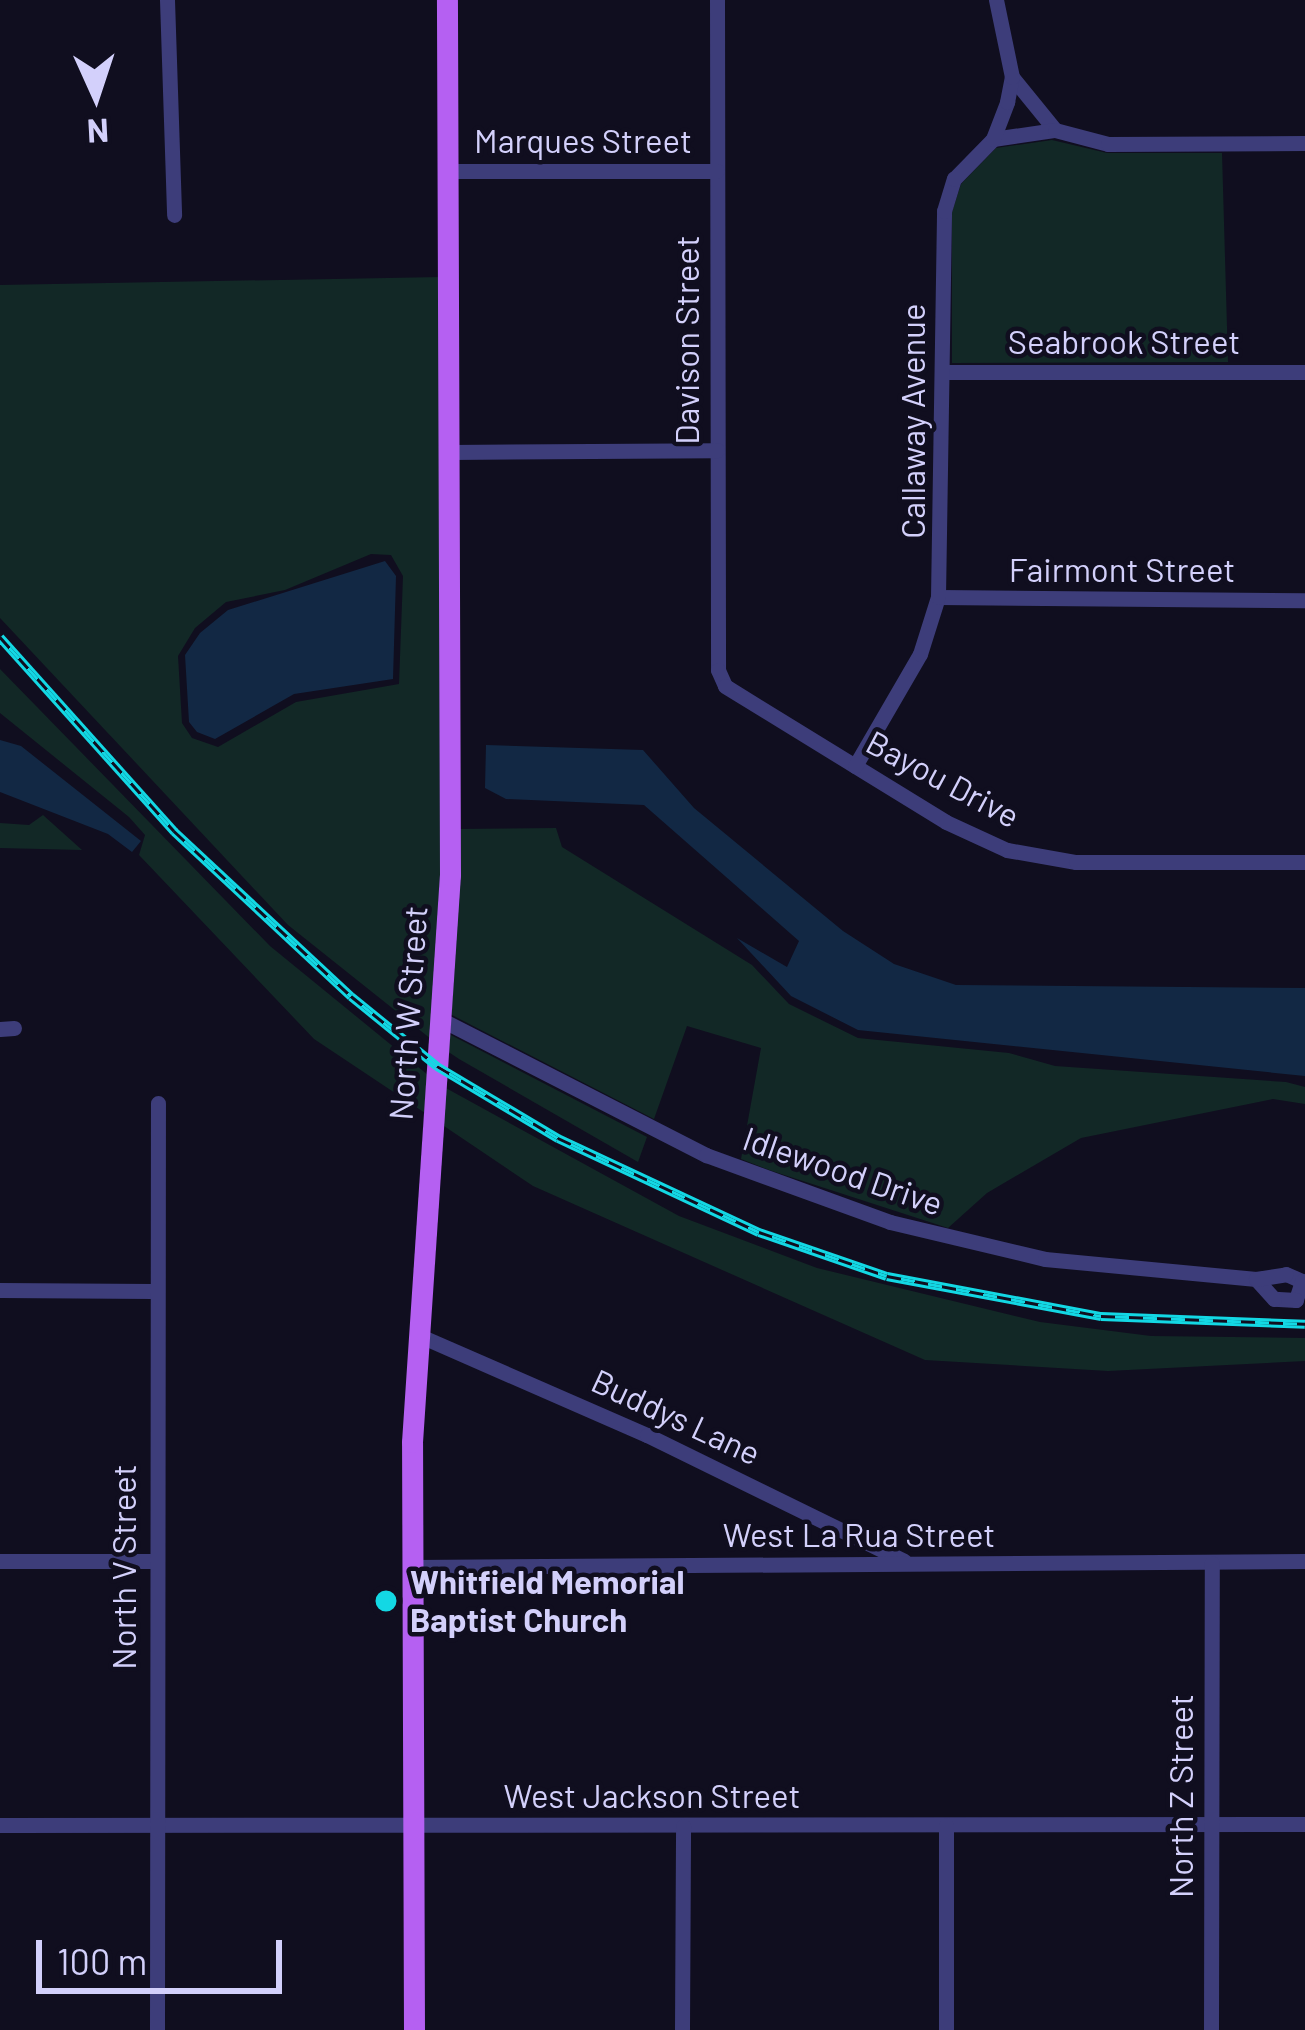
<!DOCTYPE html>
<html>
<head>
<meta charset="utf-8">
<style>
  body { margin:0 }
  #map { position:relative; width:1305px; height:2030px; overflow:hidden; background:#100e1f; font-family:Barlow,sans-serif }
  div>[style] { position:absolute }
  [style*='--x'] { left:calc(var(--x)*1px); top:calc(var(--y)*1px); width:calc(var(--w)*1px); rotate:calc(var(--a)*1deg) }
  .green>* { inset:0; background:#122826 }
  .water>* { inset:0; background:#122844 }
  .minor>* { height:15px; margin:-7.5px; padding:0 7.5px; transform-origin:7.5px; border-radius:7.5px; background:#3d3d7a }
  .major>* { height:21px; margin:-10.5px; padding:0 10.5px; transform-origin:10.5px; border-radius:10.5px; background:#b560f2 }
  .rail>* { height:9px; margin-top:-4.5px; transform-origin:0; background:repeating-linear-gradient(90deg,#100e1f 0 14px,#13d8e4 0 28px); box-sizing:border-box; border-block:3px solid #13d8e4 }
  .dots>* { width:33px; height:33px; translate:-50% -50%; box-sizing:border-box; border:6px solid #100e1f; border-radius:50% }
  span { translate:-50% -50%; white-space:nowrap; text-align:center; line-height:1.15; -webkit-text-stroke:9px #100e1f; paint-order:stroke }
  .street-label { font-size:33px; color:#d3d0fb }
  .poi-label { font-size:33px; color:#d3d0fb; font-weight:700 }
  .left { translate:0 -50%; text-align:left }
  .north { position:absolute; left:36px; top:36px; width:120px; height:120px; -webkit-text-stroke:9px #100e1f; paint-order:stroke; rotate:177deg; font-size:33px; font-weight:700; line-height:48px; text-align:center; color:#d3d0fb }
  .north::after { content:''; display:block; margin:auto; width:42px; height:54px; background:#d3d0fb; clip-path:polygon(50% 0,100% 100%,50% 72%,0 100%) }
  .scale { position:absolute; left:36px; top:1940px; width:246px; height:54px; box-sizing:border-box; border:6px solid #d3d0fb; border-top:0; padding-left:15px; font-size:36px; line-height:42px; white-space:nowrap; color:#d3d0fb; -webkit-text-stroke:9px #100e1f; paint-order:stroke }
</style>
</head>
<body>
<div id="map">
  <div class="green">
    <i style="clip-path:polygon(1052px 140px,1107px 153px,1222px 153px,1228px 362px,952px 363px,952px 212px,961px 184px,996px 148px)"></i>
    <i style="clip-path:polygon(evenodd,441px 277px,442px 875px,431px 1039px,288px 925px,0 618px,0 285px,441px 277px,371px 554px,391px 555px,403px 576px,399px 684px,296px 702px,218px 747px,192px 738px,182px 723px,178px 656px,195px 628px,226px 602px,285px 590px,371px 554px)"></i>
    <i style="clip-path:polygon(0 669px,270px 946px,428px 1075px,425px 1113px,314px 1039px,139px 855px,145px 835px,129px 817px,0 713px)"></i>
    <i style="clip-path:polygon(43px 815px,82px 850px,0 848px,0 823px,29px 825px)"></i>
    <i style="clip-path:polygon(556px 828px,562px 847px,752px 965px,789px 1004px,858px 1038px,1009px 1053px,1055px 1066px,1286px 1082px,1305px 1087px,1305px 1104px,1273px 1099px,1081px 1138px,987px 1193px,948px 1228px,772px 1171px,741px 1159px,761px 1048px,687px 1026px,654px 1119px,450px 1014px,458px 829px)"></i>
    <i style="clip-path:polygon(449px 1034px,647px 1137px,638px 1162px,459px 1059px,447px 1051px)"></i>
    <i style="clip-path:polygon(444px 1087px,679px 1216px,817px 1268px,1040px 1322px,1151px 1336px,1305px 1338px,1305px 1361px,1108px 1371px,925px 1360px,533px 1186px,441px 1124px)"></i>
  </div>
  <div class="water">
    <i style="clip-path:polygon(385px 561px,396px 576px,393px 679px,294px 694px,215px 739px,197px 732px,189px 722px,185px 655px,200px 633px,228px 610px)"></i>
    <i style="clip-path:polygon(0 740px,21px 746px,141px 841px,132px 852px,108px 834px,0 792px)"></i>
    <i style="clip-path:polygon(486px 745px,643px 750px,694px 808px,843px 931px,894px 964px,956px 985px,1305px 988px,1305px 1076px,858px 1030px,791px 996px,737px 938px,787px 967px,799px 941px,644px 805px,506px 799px,485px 788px)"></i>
  </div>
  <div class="minor">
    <i style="--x:167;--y:0;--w:215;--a:88.1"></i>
    <i style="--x:717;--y:0;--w:670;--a:89.91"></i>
    <i style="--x:718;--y:670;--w:17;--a:66"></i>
    <i style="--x:725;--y:686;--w:259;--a:31.6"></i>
    <i style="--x:946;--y:822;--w:67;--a:24.7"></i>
    <i style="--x:1007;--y:850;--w:70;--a:9.9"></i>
    <i style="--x:1076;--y:862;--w:229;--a:0"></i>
    <i style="--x:1012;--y:77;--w:68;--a:50.9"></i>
    <i style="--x:993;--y:139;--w:63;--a:-8.3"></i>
    <i style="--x:1055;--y:130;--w:55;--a:14.8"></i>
    <i style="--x:1108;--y:144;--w:197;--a:-0.3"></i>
    <i style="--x:450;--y:171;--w:267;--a:0"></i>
    <i style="--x:943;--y:372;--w:362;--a:0"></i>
    <i style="--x:450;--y:452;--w:267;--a:-0.4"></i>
    <i style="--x:938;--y:597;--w:367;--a:0.5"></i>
    <i style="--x:855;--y:766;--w:129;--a:-59.9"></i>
    <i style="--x:920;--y:654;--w:60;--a:-72.5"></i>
    <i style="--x:938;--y:597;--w:386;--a:-89.1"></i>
    <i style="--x:944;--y:211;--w:34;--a:-73"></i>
    <i style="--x:954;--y:179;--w:56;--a:-45.7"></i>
    <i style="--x:993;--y:139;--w:40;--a:-69"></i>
    <i style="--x:1007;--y:102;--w:25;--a:-79"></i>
    <i style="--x:1012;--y:77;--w:79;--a:-101.7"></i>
    <i style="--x:442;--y:1020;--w:297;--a:27.1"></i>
    <i style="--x:706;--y:1155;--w:196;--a:20"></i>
    <i style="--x:890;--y:1222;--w:159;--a:13.4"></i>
    <i style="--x:1045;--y:1259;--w:212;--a:5.4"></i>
    <i style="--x:0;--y:1029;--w:14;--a:-4"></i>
    <i style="--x:1286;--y:1274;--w:17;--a:24"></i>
    <i style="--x:1302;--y:1281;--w:20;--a:108"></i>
    <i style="--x:1296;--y:1300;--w:22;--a:-177"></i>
    <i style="--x:1274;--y:1299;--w:27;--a:-132"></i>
    <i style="--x:1256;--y:1279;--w:30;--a:-9"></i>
    <i style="--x:0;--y:1290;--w:153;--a:0.4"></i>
    <i style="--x:418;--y:1335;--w:250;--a:23.6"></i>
    <i style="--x:647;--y:1435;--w:286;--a:26.1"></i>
    <i style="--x:0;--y:1561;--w:155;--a:0"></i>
    <i style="--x:413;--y:1567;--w:892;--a:-0.39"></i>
    <i style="--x:0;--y:1825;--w:1305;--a:-0.04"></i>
    <i style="--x:946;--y:1825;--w:205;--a:90"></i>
    <i style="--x:157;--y:2030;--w:927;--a:-89.94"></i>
    <i style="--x:682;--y:2030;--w:204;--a:-89.7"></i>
    <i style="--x:1211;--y:2030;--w:467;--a:-89.9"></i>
  </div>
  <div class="major">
    <i style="--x:414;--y:2030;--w:588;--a:-90.19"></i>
    <i style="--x:412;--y:1442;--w:568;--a:-86.17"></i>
    <i style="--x:450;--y:875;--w:875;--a:-90.2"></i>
  </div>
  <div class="rail">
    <i style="--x:0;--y:637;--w:261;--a:48.1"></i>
    <i style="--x:174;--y:831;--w:242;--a:43"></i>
    <i style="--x:351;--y:996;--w:111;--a:39.1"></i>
    <i style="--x:437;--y:1066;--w:141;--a:30.8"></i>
    <i style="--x:558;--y:1138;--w:222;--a:25.1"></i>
    <i style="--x:759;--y:1232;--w:135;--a:19"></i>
    <i style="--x:887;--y:1276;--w:218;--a:10.6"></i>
    <i style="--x:1101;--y:1316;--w:204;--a:2.2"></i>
  </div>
  <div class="dots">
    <i style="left:386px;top:1601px;background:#13d8e4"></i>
  </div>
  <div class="street-label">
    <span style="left:583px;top:141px">Marques Street</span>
    <span style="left:687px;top:340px;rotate:-90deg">Davison Street</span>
    <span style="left:1124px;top:342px">Seabrook Street</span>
    <span style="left:913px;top:421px;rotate:-90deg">Callaway Avenue</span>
    <span style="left:1122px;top:570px">Fairmont Street</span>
    <span style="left:943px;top:779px;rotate:28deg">Bayou Drive</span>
    <span style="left:408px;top:1013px;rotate:-86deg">North W Street</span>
    <span style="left:843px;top:1171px;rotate:19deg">Idlewood Drive</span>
    <span style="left:676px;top:1417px;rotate:25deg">Buddys Lane</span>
    <span style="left:859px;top:1535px">West La Rua Street</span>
    <span style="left:124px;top:1567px;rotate:-90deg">North V Street</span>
    <span style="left:652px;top:1796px">West Jackson Street</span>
    <span style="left:1181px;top:1796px;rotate:-90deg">North Z Street</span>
  </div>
  <div class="poi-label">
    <span class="left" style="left:410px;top:1601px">Whitfield Memorial<br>Baptist Church</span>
  </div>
  <div class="north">N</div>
  <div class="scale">100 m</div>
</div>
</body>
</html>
